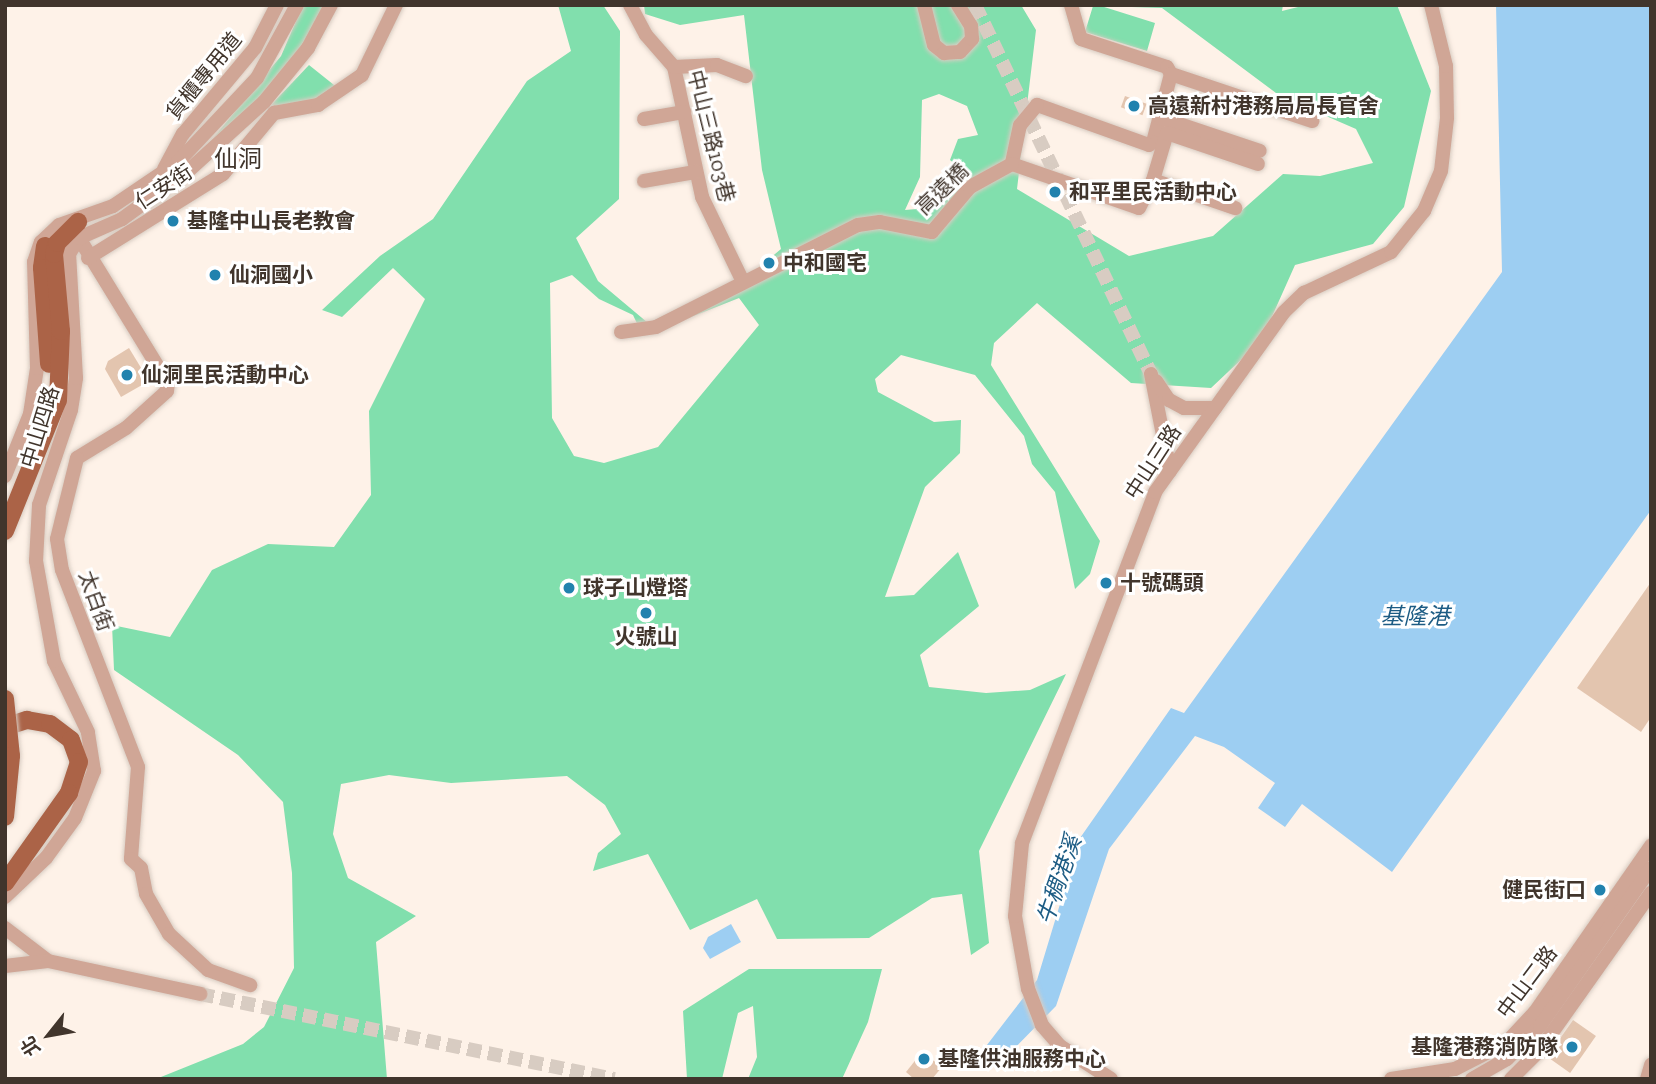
<!DOCTYPE html>
<html>
<head>
<meta charset="utf-8">
<style>
  body { margin:0 }
  #map { position:relative; width:1656px; height:1084px; overflow:hidden; background:#fef2e8; font-family:"Zilla Slab","Noto Sans TC",serif }
  div>[style] { position:absolute }
  [style*='--x'] { left:calc(var(--x)*1px); top:calc(var(--y)*1px); width:calc(var(--w)*1px); rotate:calc(var(--a)*1deg) }
  .green>* { inset:0; background:#81dfad }
  .water>* { inset:0; background:#9dcef2 }
  .building>* { inset:0; background:#e3c5af; transform-origin:0 0 }
  .minor-tunnel>* { height:14px; margin-top:-7px; transform-origin:0; background:repeating-linear-gradient(90deg,#d8ccc2 0 14px,transparent 0 21px) }
  .roads { filter:drop-shadow(0 0 2px #d8ccc2) drop-shadow(0 0 2px #d8ccc2) }
  .minor>* { height:14px; margin:-7px; padding:0 7px; transform-origin:7px; border-radius:7px; background:#d0a696 }
  .major>* { height:18px; margin:-9px; padding:0 9px; transform-origin:9px; border-radius:9px; background:#ab6347 }
  .bridges { filter:drop-shadow(0 0 2px #d8ccc2) drop-shadow(0 0 2px #d8ccc2) }
  .major-bridge>* { height:18px; margin:-9px; padding:0 9px; transform-origin:9px; border-radius:9px; background:#ab6347 }
  .dots>* { width:19px; height:19px; translate:-50% -50%; box-sizing:border-box; border:4px solid #fff; border-radius:50% }
  span { translate:-50% -50%; white-space:nowrap; text-align:center; line-height:1.15; -webkit-text-stroke:6px #fff; paint-order:stroke }
  .street-label { font-size:21px; color:#41352c }
  .poi-label { font-size:21px; color:#41352c; font-weight:700 }
  .left { translate:0 -50%; text-align:left }
  .right { translate:-100% -50%; text-align:right }
  .water-label { font-size:23px; color:#1d5c84; font-style:italic }
  .quarter-label { font-size:24px; color:#41352c }
  .frame { position:absolute; inset:0; border:7px solid #41352c; pointer-events:none }
  .north { position:absolute; left:14px; top:1000px; width:70px; height:70px; -webkit-text-stroke:5px #fff; paint-order:stroke; rotate:239deg; font-size:19px; font-weight:700; line-height:28px; text-align:center; color:#41352c }
  .north::after { content:''; display:block; margin:auto; width:24px; height:32px; background:#41352c; clip-path:polygon(50% 0,100% 100%,50% 72%,0 100%) }
</style>
</head>
<body>
<div id="map">
  <div class="green">
    <i style="clip-path:polygon(303px 5px,326px 5px,290px 66px,256px 105px,210px 142px,281px 56px)"></i>
    <i style="clip-path:polygon(evenodd,558px 5px,603px 5px,620px 31px,619px 199px,576px 238px,598px 281px,648px 323px,750px 275px,781px 249px,762px 170px,744px 15px,680px 25px,645px 14px,644px 5px,1021px 5px,1036px 30px,1017px 189px,1129px 256px,1213px 236px,1283px 174px,1320px 176px,1373px 163px,1356px 129px,1280px 96px,1162px 8px,1101px 6px,1155px 23px,1147px 51px,1085px 32px,1093px 6px,1080px 5px,1283px 5px,1282px 11px,1306px 5px,1397px 5px,1431px 91px,1404px 207px,1373px 244px,1295px 265px,1261px 341px,1211px 388px,1131px 383px,1037px 303px,994px 343px,991px 365px,1100px 541px,1090px 574px,1075px 589px,1055px 492px,1032px 464px,1024px 436px,975px 375px,901px 355px,875px 379px,878px 392px,934px 422px,961px 420px,960px 453px,925px 487px,885px 597px,914px 595px,958px 552px,979px 606px,920px 655px,929px 687px,986px 693px,1030px 690px,1066px 674px,979px 851px,989px 943px,971px 955px,962px 894px,932px 898px,869px 938px,777px 939px,757px 899px,690px 930px,648px 854px,593px 871px,598px 853px,621px 834px,605px 805px,567px 776px,451px 783px,389px 775px,341px 784px,333px 834px,348px 878px,416px 916px,376px 942px,387px 1079px,156px 1079px,243px 1044px,264px 1027px,294px 968px,292px 873px,283px 802px,238px 755px,114px 670px,112px 625px,170px 637px,212px 570px,268px 544px,334px 547px,371px 495px,369px 411px,425px 299px,393px 268px,342px 317px,322px 310px,380px 256px,433px 219px,527px 81px,571px 51px,558px 5px,939px 94px,967px 106px,978px 135px,958px 139px,950px 160px,967px 175px,940px 207px,905px 210px,920px 177px,922px 100px,939px 94px,558px 5px,572px 275px,599px 299px,633px 315px,643px 336px,739px 298px,759px 325px,658px 447px,604px 463px,574px 456px,552px 418px,550px 283px,572px 275px)"></i>
    <i style="clip-path:polygon(309px 65px,339px 89px,317px 104px,276px 111px,271px 105px)"></i>
    <i style="clip-path:polygon(749px 969px,882px 969px,868px 1022px,842px 1079px,748px 1079px,757px 1057px,753px 1006px,738px 1013px,722px 1079px,687px 1079px,683px 1011px)"></i>
  </div>
  <div class="water">
    <i style="clip-path:polygon(1496px 5px,1651px 5px,1651px 510px,1392px 872px,1302px 804px,1285px 827px,1258px 808px,1275px 783px,1224px 747px,1195px 736px,1109px 849px,1056px 1006px,997px 1066px,980px 1054px,1037px 980px,1080px 838px,1171px 708px,1184px 713px,1502px 272px)"></i>
    <i style="clip-path:polygon(731px 924px,741px 942px,710px 959px,703px 948px,708px 937px)"></i>
  </div>
  <div class="building">
    <i style="left:1125px;top:96px;width:23px;height:12px;rotate:20deg"></i>
    <i style="clip-path:polygon(129px 348px,149px 381px,121px 397px,105px 369px,108px 361px)"></i>
    <i style="clip-path:polygon(1651px 582px,1651px 717px,1641px 732px,1577px 688px)"></i>
    <i style="left:1573px;top:1020px;width:28px;height:45px;rotate:35deg"></i>
    <i style="clip-path:polygon(922px 1052px,942px 1067px,932px 1079px,914px 1079px,906px 1072px)"></i>
  </div>
  <div class="minor-tunnel">
    <i style="--x:975;--y:5;--w:409;--a:64.5"></i>
    <i style="--x:200;--y:994;--w:423;--a:11.6"></i>
  </div>
  <div class="roads">
    <div class="minor">
      <i style="--x:630;--y:5;--w:34;--a:62"></i>
      <i style="--x:646;--y:35;--w:43;--a:48.8"></i>
      <i style="--x:674;--y:67;--w:133;--a:77.8"></i>
      <i style="--x:702;--y:197;--w:94;--a:64.2"></i>
      <i style="--x:924;--y:5;--w:41;--a:76"></i>
      <i style="--x:934;--y:45;--w:13;--a:39"></i>
      <i style="--x:944;--y:53;--w:16;--a:-4"></i>
      <i style="--x:960;--y:52;--w:18;--a:-47"></i>
      <i style="--x:972;--y:39;--w:13;--a:-94"></i>
      <i style="--x:971;--y:26;--w:25;--a:-122"></i>
      <i style="--x:1071;--y:5;--w:35;--a:74"></i>
      <i style="--x:1081;--y:39;--w:90;--a:18"></i>
      <i style="--x:1167;--y:67;--w:8;--a:60"></i>
      <i style="--x:1171;--y:74;--w:70;--a:104.8"></i>
      <i style="--x:1153;--y:142;--w:5;--a:143"></i>
      <i style="--x:1149;--y:145;--w:119;--a:-160.3"></i>
      <i style="--x:1037;--y:105;--w:26;--a:130"></i>
      <i style="--x:1020;--y:125;--w:40;--a:102"></i>
      <i style="--x:1012;--y:164;--w:134;--a:19.1"></i>
      <i style="--x:1139;--y:208;--w:31;--a:-63"></i>
      <i style="--x:1153;--y:180;--w:87;--a:18.9"></i>
      <i style="--x:674;--y:67;--w:43;--a:-2.7"></i>
      <i style="--x:717;--y:65;--w:31;--a:21"></i>
      <i style="--x:1171;--y:74;--w:149;--a:18.4"></i>
      <i style="--x:1161;--y:118;--w:104;--a:18.4"></i>
      <i style="--x:644;--y:119;--w:41;--a:-9.9"></i>
      <i style="--x:164;--y:169;--w:40;--a:-62"></i>
      <i style="--x:183;--y:134;--w:112;--a:-50.1"></i>
      <i style="--x:255;--y:48;--w:48;--a:-62.9"></i>
      <i style="--x:1153;--y:180;--w:49;--a:-73.4"></i>
      <i style="--x:1167;--y:133;--w:96;--a:18.8"></i>
      <i style="--x:644;--y:181;--w:52;--a:-10"></i>
      <i style="--x:79;--y:238;--w:170;--a:58.5"></i>
      <i style="--x:168;--y:383;--w:8;--a:97"></i>
      <i style="--x:167;--y:391;--w:55;--a:137.9"></i>
      <i style="--x:126;--y:428;--w:57;--a:148.5"></i>
      <i style="--x:77;--y:458;--w:83;--a:103.9"></i>
      <i style="--x:57;--y:539;--w:31;--a:81"></i>
      <i style="--x:62;--y:570;--w:211;--a:68.9"></i>
      <i style="--x:138;--y:767;--w:92;--a:94.4"></i>
      <i style="--x:131;--y:859;--w:13;--a:42"></i>
      <i style="--x:141;--y:868;--w:26;--a:79"></i>
      <i style="--x:146;--y:894;--w:46;--a:60.1"></i>
      <i style="--x:169;--y:934;--w:53;--a:42.7"></i>
      <i style="--x:208;--y:970;--w:45;--a:19.7"></i>
      <i style="--x:88;--y:258;--w:159;--a:-31.9"></i>
      <i style="--x:223;--y:174;--w:80;--a:-50.1"></i>
      <i style="--x:274;--y:113;--w:45;--a:-10.3"></i>
      <i style="--x:318;--y:105;--w:53;--a:-34.3"></i>
      <i style="--x:362;--y:75;--w:78;--a:-64.1"></i>
      <i style="--x:621;--y:332;--w:35;--a:-8"></i>
      <i style="--x:656;--y:327;--w:226;--a:-26.8"></i>
      <i style="--x:858;--y:225;--w:22;--a:-8"></i>
      <i style="--x:880;--y:222;--w:53;--a:10.9"></i>
      <i style="--x:932;--y:232;--w:59;--a:-49.8"></i>
      <i style="--x:970;--y:187;--w:48;--a:-28.7"></i>
      <i style="--x:1151;--y:374;--w:99;--a:78.9"></i>
      <i style="--x:1156;--y:381;--w:23;--a:56"></i>
      <i style="--x:1169;--y:400;--w:17;--a:28"></i>
      <i style="--x:1184;--y:408;--w:31;--a:0"></i>
      <i style="--x:5;--y:476;--w:67;--a:-68"></i>
      <i style="--x:30;--y:414;--w:47;--a:-81.3"></i>
      <i style="--x:37;--y:368;--w:106;--a:-91.6"></i>
      <i style="--x:34;--y:262;--w:21;--a:-71"></i>
      <i style="--x:41;--y:242;--w:25;--a:-43"></i>
      <i style="--x:59;--y:225;--w:57;--a:-19.4"></i>
      <i style="--x:113;--y:206;--w:78;--a:-34.1"></i>
      <i style="--x:178;--y:162;--w:115;--a:-46.8"></i>
      <i style="--x:257;--y:78;--w:83;--a:-61.3"></i>
      <i style="--x:5;--y:897;--w:57;--a:-43.6"></i>
      <i style="--x:46;--y:858;--w:49;--a:-54.1"></i>
      <i style="--x:75;--y:818;--w:51;--a:-68"></i>
      <i style="--x:94;--y:771;--w:39;--a:-99"></i>
      <i style="--x:88;--y:732;--w:79;--a:-115.6"></i>
      <i style="--x:54;--y:661;--w:102;--a:-100.2"></i>
      <i style="--x:36;--y:561;--w:56;--a:-86.9"></i>
      <i style="--x:39;--y:505;--w:100;--a:-71.4"></i>
      <i style="--x:71;--y:410;--w:32;--a:-81"></i>
      <i style="--x:76;--y:378;--w:124;--a:-93.2"></i>
      <i style="--x:69;--y:254;--w:19;--a:-58"></i>
      <i style="--x:79;--y:238;--w:47;--a:-23.8"></i>
      <i style="--x:122;--y:219;--w:80;--a:-35.9"></i>
      <i style="--x:187;--y:172;--w:104;--a:-42.3"></i>
      <i style="--x:264;--y:102;--w:70;--a:-50.8"></i>
      <i style="--x:308;--y:48;--w:49;--a:-61.9"></i>
      <i style="--x:5;--y:928;--w:54;--a:37.5"></i>
      <i style="--x:5;--y:966;--w:43;--a:-6.6"></i>
      <i style="--x:48;--y:961;--w:156;--a:12.2"></i>
      <i style="--x:1111;--y:1079;--w:61;--a:-147.1"></i>
      <i style="--x:1060;--y:1046;--w:28;--a:-131"></i>
      <i style="--x:1042;--y:1025;--w:39;--a:-111"></i>
      <i style="--x:1028;--y:989;--w:74;--a:-100.1"></i>
      <i style="--x:1015;--y:916;--w:73;--a:-84.5"></i>
      <i style="--x:1022;--y:843;--w:375;--a:-69.2"></i>
      <i style="--x:1155;--y:492;--w:221;--a:-54.4"></i>
      <i style="--x:1284;--y:312;--w:28;--a:-44"></i>
      <i style="--x:1304;--y:293;--w:96;--a:-25.2"></i>
      <i style="--x:1391;--y:252;--w:53;--a:-51.2"></i>
      <i style="--x:1424;--y:211;--w:43;--a:-67"></i>
      <i style="--x:1441;--y:171;--w:53;--a:-83.5"></i>
      <i style="--x:1447;--y:118;--w:52;--a:-91.1"></i>
      <i style="--x:1446;--y:66;--w:63;--a:-103.8"></i>
      <i style="--x:1391;--y:1079;--w:65;--a:-8.9"></i>
      <i style="--x:1455;--y:1069;--w:57;--a:-27"></i>
      <i style="--x:1506;--y:1043;--w:42;--a:-46.9"></i>
      <i style="--x:1535;--y:1012;--w:203;--a:-55.1"></i>
      <i style="--x:1472;--y:1079;--w:40;--a:-29.7"></i>
      <i style="--x:1507;--y:1059;--w:47;--a:-45"></i>
      <i style="--x:1540;--y:1026;--w:193;--a:-54.9"></i>
      <i style="--x:1511;--y:1079;--w:40;--a:-45"></i>
      <i style="--x:1539;--y:1051;--w:194;--a:-54.7"></i>
      <i style="--x:1647;--y:1079;--w:15;--a:-74"></i>
    </div>
    <div class="major">
      <i style="--x:45;--y:246;--w:22;--a:98"></i>
      <i style="--x:42;--y:268;--w:96;--a:85.8"></i>
      <i style="--x:5;--y:531;--w:141;--a:-68"></i>
      <i style="--x:58;--y:400;--w:69;--a:-87.5"></i>
      <i style="--x:61;--y:331;--w:77;--a:-95.2"></i>
      <i style="--x:54;--y:254;--w:11;--a:-75"></i>
      <i style="--x:57;--y:243;--w:30;--a:-45"></i>
      <i style="--x:5;--y:727;--w:23;--a:-18"></i>
      <i style="--x:27;--y:720;--w:23;--a:10"></i>
      <i style="--x:50;--y:724;--w:26;--a:37"></i>
      <i style="--x:71;--y:740;--w:23;--a:70"></i>
      <i style="--x:79;--y:762;--w:33;--a:108"></i>
      <i style="--x:69;--y:793;--w:110;--a:125.4"></i>
    </div>
  </div>
  <div class="bridges">
    <div class="major-bridge">
      <i style="--x:5;--y:699;--w:57;--a:84"></i>
      <i style="--x:11;--y:756;--w:61;--a:95.6"></i>
    </div>
  </div>
  <div class="dots">
    <i style="left:1134px;top:106px;background:#2182ae"></i>
    <i style="left:1055px;top:192px;background:#2182ae"></i>
    <i style="left:173px;top:221px;background:#2182ae"></i>
    <i style="left:769px;top:263px;background:#2182ae"></i>
    <i style="left:215px;top:275px;background:#2182ae"></i>
    <i style="left:127px;top:375px;background:#2182ae"></i>
    <i style="left:1106px;top:583px;background:#2182ae"></i>
    <i style="left:569px;top:588px;background:#2182ae"></i>
    <i style="left:646px;top:613px;background:#2182ae"></i>
    <i style="left:1600px;top:890px;background:#2182ae"></i>
    <i style="left:1572px;top:1047px;background:#2182ae"></i>
    <i style="left:924px;top:1059px;background:#2182ae"></i>
  </div>
  <div class="street-label">
    <span style="left:204px;top:76px;rotate:-51deg">貨櫃專用道</span>
    <span style="left:711px;top:136px;rotate:76deg">中山三路103巷</span>
    <span style="left:164px;top:187px;rotate:-33deg">仁安街</span>
    <span style="left:942px;top:189px;rotate:-44deg">高遠橋</span>
    <span style="left:40px;top:427px;rotate:-73deg">中山四路</span>
    <span style="left:1153px;top:462px;rotate:-57deg">中山三路</span>
    <span style="left:96px;top:601px;rotate:70deg">太白街</span>
    <span style="left:1527px;top:982px;rotate:-53deg">中山二路</span>
  </div>
  <div class="poi-label">
    <span class="left" style="left:1148px;top:106px">高遠新村港務局局長官舍</span>
    <span class="left" style="left:1069px;top:192px">和平里民活動中心</span>
    <span class="left" style="left:187px;top:221px">基隆中山長老教會</span>
    <span class="left" style="left:783px;top:263px">中和國宅</span>
    <span class="left" style="left:229px;top:275px">仙洞國小</span>
    <span class="left" style="left:141px;top:375px">仙洞里民活動中心</span>
    <span class="left" style="left:1120px;top:583px">十號碼頭</span>
    <span class="left" style="left:583px;top:588px">球子山燈塔</span>
    <span style="left:646px;top:637px">火號山</span>
    <span class="right" style="left:1586px;top:890px">健民街口</span>
    <span class="right" style="left:1558px;top:1047px">基隆港務消防隊</span>
    <span class="left" style="left:938px;top:1059px">基隆供油服務中心</span>
  </div>
  <div class="water-label">
    <span style="left:1415px;top:616px">基隆港</span>
    <span style="left:1059px;top:880px;rotate:-71deg">牛稠港溪</span>
  </div>
  <div class="quarter-label">
    <span style="left:238px;top:159px">仙洞</span>
  </div>
  <div class="frame"></div>
  <div class="north">北</div>
</div>
</body>
</html>
